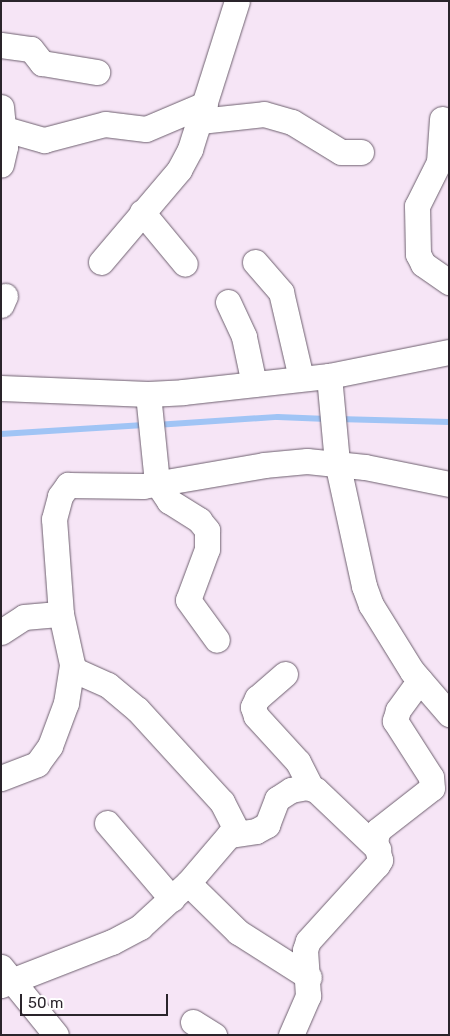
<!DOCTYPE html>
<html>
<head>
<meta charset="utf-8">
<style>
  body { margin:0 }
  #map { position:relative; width:450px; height:1036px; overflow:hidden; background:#f6e5f6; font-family:Rubik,sans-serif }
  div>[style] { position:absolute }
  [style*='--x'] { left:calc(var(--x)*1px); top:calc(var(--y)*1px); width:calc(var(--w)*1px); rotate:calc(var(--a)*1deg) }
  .stream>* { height:5.5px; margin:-2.75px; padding:0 2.75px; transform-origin:2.75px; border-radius:2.75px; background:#a0c4f5 }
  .roads { filter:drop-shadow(0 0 1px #6e606f) drop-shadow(0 0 1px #6e606f) }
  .minor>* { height:25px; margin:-12.5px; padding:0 12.5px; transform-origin:12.5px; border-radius:12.5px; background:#fff }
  span { translate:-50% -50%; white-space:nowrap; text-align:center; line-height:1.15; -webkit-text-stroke:5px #fff; paint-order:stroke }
  .frame { position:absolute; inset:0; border:2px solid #2a242b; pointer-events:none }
  .scale { position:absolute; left:20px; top:994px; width:148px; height:22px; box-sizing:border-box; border:2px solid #2a242b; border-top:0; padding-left:6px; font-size:15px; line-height:18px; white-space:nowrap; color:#2a242b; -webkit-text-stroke:4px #fff; paint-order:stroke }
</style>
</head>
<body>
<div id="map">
  <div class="stream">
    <i style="--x:338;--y:419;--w:111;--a:1.5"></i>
    <i style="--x:156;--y:425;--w:122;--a:-3.8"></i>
    <i style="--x:278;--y:417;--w:49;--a:2.3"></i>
    <i style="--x:1;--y:434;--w:143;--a:-3.6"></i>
  </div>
  <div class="roads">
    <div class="minor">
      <i style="--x:1;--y:45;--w:30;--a:8"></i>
      <i style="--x:31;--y:49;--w:18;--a:52"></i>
      <i style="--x:42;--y:63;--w:56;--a:9.3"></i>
      <i style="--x:1;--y:107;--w:40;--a:84.3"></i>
      <i style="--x:5;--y:147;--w:18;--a:103"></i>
      <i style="--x:442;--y:119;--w:43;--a:94"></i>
      <i style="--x:439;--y:162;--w:49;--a:116.6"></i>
      <i style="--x:417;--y:206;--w:48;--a:88.8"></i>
      <i style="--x:418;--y:254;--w:11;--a:63"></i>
      <i style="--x:423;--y:264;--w:32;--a:35"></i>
      <i style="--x:200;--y:121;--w:64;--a:-6.2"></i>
      <i style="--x:264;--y:114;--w:29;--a:16"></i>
      <i style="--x:292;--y:122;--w:57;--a:31.5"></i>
      <i style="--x:341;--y:152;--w:20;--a:0"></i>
      <i style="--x:5;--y:129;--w:41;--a:15.8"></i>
      <i style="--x:44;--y:140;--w:63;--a:-14.7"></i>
      <i style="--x:105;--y:124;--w:41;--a:7"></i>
      <i style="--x:146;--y:129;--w:64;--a:-23"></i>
      <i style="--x:142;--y:212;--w:67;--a:50.4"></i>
      <i style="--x:101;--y:262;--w:121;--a:-49.7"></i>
      <i style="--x:179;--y:170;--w:24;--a:-62"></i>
      <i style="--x:190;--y:149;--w:155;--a:-72.4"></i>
      <i style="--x:255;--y:262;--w:40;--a:49"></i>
      <i style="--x:281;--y:292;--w:88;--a:76.9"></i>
      <i style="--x:228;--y:302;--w:38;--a:65"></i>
      <i style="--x:244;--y:337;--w:48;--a:78"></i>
      <i style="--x:1;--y:305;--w:10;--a:-66"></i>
      <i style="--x:329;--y:376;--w:86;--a:84.7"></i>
      <i style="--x:337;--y:462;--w:127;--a:77.7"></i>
      <i style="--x:364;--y:586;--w:20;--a:70"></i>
      <i style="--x:371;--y:605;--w:78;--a:58.2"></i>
      <i style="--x:412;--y:671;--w:57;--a:49.3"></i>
      <i style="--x:1;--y:388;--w:147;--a:2.3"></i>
      <i style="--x:148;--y:394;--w:35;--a:-3"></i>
      <i style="--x:183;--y:392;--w:147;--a:-6.3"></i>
      <i style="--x:329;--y:376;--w:122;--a:-11.3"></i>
      <i style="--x:148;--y:394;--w:89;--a:84.2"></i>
      <i style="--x:157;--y:483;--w:22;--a:56"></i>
      <i style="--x:169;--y:501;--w:36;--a:32"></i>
      <i style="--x:199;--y:520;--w:13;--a:51"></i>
      <i style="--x:207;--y:530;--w:19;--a:90"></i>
      <i style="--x:207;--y:549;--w:54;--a:110.4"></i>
      <i style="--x:188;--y:600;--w:49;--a:54.1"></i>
      <i style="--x:1;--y:632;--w:27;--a:-33"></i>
      <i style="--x:24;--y:617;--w:37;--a:-5"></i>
      <i style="--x:72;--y:669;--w:39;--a:24"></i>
      <i style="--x:108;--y:685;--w:38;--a:40"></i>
      <i style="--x:137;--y:709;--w:126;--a:47.6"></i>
      <i style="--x:222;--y:802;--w:34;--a:63"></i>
      <i style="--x:285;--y:674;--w:37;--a:139"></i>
      <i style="--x:257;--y:698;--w:10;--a:114"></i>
      <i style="--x:253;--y:707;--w:9;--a:72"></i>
      <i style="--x:256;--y:716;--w:62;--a:47.6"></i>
      <i style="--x:298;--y:762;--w:28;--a:63"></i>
      <i style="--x:1;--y:778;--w:39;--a:-21"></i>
      <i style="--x:37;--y:764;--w:22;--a:-54"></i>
      <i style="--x:50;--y:746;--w:46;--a:-69.6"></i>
      <i style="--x:66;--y:703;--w:39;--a:-81"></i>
      <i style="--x:72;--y:664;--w:51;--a:-102.4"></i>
      <i style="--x:61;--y:614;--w:95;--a:-94.2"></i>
      <i style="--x:54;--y:519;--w:24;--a:-75"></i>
      <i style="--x:60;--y:496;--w:14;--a:-54"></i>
      <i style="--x:68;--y:485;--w:75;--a:0.8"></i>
      <i style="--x:143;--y:486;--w:123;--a:-9.8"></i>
      <i style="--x:264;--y:465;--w:43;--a:-5.3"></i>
      <i style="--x:307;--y:461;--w:58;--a:5.9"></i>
      <i style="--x:365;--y:467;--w:86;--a:11.4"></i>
      <i style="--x:107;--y:823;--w:100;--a:49.5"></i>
      <i style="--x:188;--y:883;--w:70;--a:44.4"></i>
      <i style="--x:238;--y:932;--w:84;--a:32.4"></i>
      <i style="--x:1;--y:967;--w:87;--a:51"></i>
      <i style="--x:1;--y:985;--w:119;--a:-21.2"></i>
      <i style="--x:112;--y:942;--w:32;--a:-28"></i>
      <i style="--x:140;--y:927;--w:65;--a:-42.5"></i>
      <i style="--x:188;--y:883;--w:63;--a:-49.5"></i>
      <i style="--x:229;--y:835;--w:27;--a:-8"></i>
      <i style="--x:256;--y:831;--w:13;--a:-29"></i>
      <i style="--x:267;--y:825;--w:28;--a:-69"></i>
      <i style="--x:277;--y:799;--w:17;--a:-33"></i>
      <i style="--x:291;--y:790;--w:16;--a:-11"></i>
      <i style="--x:307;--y:787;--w:9;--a:18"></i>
      <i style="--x:316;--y:790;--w:86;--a:43.6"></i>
      <i style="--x:193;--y:1022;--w:25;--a:32"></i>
      <i style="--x:291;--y:1035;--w:43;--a:-66.4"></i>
      <i style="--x:308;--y:996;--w:46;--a:-93.7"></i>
      <i style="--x:305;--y:950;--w:9;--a:-72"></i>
      <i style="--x:308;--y:941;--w:103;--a:-47.8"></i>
      <i style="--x:377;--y:865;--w:6;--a:-59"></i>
      <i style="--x:380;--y:860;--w:21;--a:-104"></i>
      <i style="--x:375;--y:840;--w:10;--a:-73"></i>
      <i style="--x:378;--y:830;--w:68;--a:-37.9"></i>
      <i style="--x:432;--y:788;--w:11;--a:-95"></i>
      <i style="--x:431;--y:777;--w:67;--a:-122.7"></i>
      <i style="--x:395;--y:721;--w:11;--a:-75"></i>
      <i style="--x:398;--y:710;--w:37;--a:-54"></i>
    </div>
  </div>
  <div class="frame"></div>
  <div class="scale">50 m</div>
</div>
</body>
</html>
